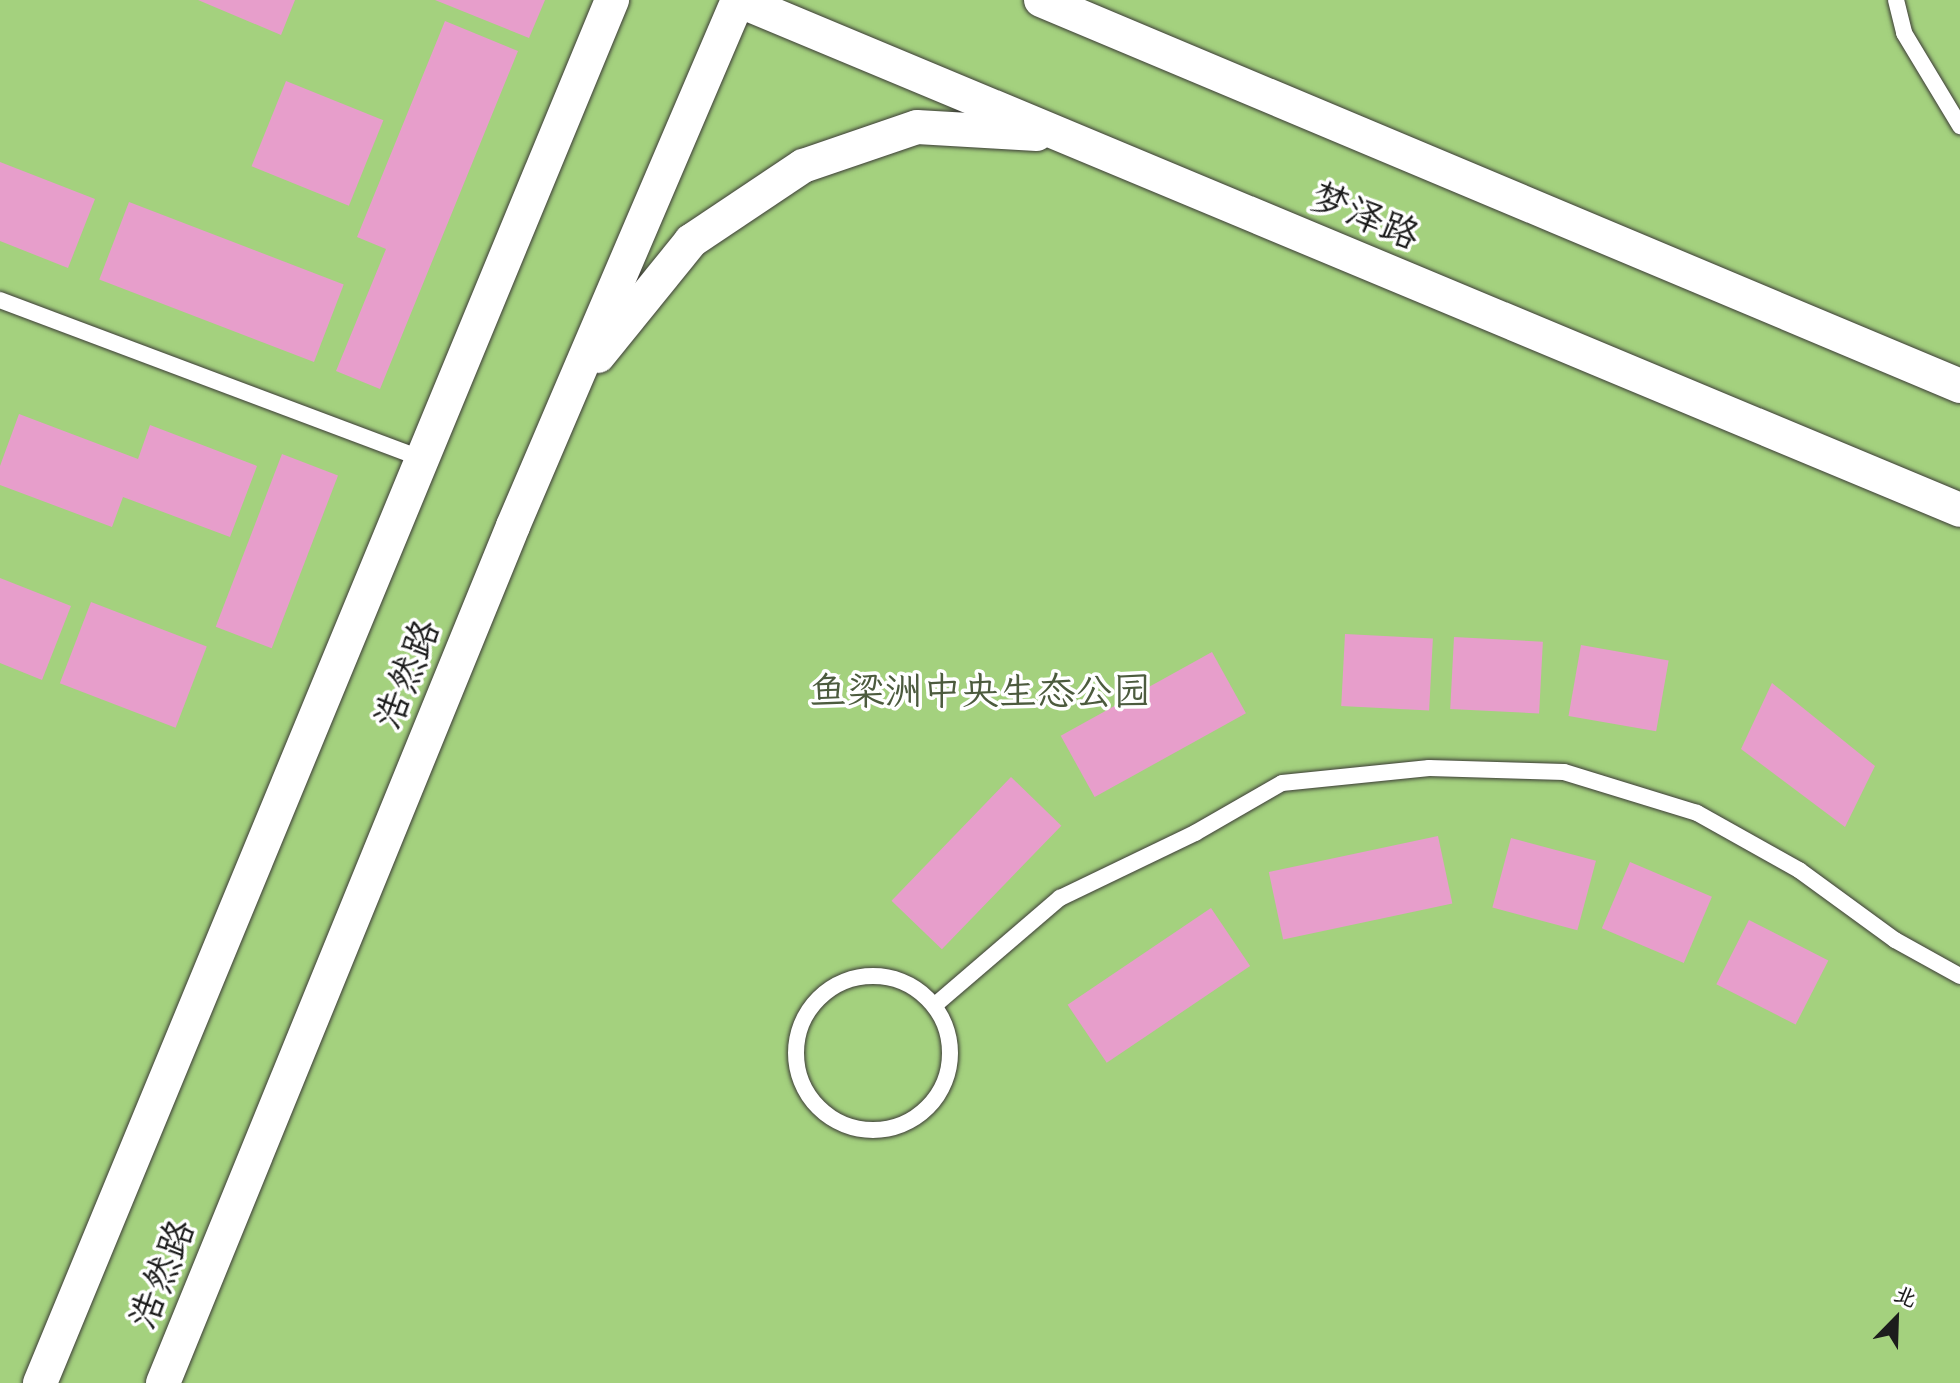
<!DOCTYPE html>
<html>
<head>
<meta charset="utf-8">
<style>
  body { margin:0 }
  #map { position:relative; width:1960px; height:1383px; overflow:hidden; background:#eee9ce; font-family:Caveat,"LXGW WenKai TC",sans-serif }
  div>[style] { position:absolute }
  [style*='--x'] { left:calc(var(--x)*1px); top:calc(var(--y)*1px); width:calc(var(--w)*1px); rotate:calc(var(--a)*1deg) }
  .green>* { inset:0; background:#a4d17e; transform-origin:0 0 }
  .building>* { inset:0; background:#e79ecb; transform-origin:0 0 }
  .roads { filter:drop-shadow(0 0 2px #3c3b37) drop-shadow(0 0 2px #3c3b37) }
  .service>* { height:16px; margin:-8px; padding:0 8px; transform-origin:8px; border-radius:8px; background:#fff }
  .service>.ring { margin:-8px; padding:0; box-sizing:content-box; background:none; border:16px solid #fff; border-radius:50% }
  .minor>* { height:34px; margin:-17px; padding:0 17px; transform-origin:17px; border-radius:17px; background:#fff }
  span { translate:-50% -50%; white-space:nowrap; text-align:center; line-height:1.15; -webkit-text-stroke:7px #fff; paint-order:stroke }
  .street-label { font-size:38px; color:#1c1c1c }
  .park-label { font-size:38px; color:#4c5b3e }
  .north { position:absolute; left:1856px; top:1279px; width:80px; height:80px; -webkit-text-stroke:6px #fff; paint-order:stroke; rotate:23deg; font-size:22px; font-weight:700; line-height:32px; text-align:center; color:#1c1c1c }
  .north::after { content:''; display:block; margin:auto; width:28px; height:36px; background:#1c1c1c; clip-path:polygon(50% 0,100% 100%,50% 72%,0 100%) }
</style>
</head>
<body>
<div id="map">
  <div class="green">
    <i style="left:0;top:0;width:1960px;height:1383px"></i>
  </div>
  <div class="building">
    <i style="clip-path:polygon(198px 0,295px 0,281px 35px)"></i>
    <i style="clip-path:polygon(435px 0,545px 0,529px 38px)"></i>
    <i style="clip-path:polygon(445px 21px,518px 51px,380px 389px,336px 371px,386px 249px,357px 237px)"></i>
    <i style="left:286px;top:81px;width:105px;height:92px;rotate:22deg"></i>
    <i style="clip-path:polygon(0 162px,95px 199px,68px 268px,0 241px)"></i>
    <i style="left:129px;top:202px;width:230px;height:83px;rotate:21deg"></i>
    <i style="clip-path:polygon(19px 414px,138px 459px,150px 425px,257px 466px,230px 537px,123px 497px,112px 527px,0 485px,0 466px)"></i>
    <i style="left:282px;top:454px;width:60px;height:185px;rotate:21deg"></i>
    <i style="clip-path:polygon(0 578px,71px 606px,42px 680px,0 663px)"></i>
    <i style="left:91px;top:602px;width:124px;height:87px;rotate:21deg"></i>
    <i style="left:1345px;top:634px;width:88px;height:72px;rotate:3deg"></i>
    <i style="left:1454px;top:637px;width:89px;height:72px;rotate:3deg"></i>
    <i style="left:1581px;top:645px;width:89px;height:72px;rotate:10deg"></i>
    <i style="left:1212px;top:652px;width:70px;height:173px;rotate:61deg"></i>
    <i style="clip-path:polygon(1772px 683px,1875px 766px,1845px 827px,1741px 749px)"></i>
    <i style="left:1011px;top:777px;width:70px;height:172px;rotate:44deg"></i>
    <i style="left:1438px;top:836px;width:69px;height:173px;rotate:78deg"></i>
    <i style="left:1511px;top:838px;width:88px;height:72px;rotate:15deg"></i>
    <i style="left:1630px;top:862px;width:89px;height:72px;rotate:23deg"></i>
    <i style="left:1211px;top:908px;width:70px;height:173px;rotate:56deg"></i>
    <i style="left:1749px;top:920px;width:89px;height:72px;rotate:27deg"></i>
  </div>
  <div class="roads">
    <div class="service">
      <i style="--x:1896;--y:0;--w:34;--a:76"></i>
      <i style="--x:1904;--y:33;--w:109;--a:58.9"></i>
      <i style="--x:0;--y:300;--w:453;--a:20.6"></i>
      <i class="ring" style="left:796px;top:976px;width:138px;height:138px"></i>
      <i style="--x:935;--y:1005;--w:165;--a:-40.6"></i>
      <i style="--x:1060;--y:898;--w:150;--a:-25.7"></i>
      <i style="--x:1195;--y:833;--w:100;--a:-29.9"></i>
      <i style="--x:1282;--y:783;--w:148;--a:-5.8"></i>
      <i style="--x:1429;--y:768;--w:135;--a:1.7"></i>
      <i style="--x:1564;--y:772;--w:139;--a:17.1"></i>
      <i style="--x:1697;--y:813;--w:117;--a:29.2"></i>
      <i style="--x:1799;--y:870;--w:119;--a:36.1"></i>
      <i style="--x:1895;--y:940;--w:74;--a:29"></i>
    </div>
    <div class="minor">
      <i style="--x:1041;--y:0;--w:997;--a:22.78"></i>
      <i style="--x:598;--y:356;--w:148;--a:-51"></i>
      <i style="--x:691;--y:241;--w:135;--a:-33.8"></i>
      <i style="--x:803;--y:166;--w:120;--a:-18.9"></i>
      <i style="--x:917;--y:127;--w:120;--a:3.3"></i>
      <i style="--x:40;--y:1383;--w:1497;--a:-67.53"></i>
      <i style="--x:163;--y:1383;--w:926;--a:-67.78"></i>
      <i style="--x:513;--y:526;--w:572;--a:-66.84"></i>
      <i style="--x:738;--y:0;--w:1324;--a:22.65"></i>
    </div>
  </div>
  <div class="street-label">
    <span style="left:1365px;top:216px;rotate:23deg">梦泽路</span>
    <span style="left:407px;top:674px;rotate:-68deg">浩然路</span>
    <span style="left:162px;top:1274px;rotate:-68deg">浩然路</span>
  </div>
  <div class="park-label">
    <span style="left:980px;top:692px">鱼梁洲中央生态公园</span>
  </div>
  <div class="north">北</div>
</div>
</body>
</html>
